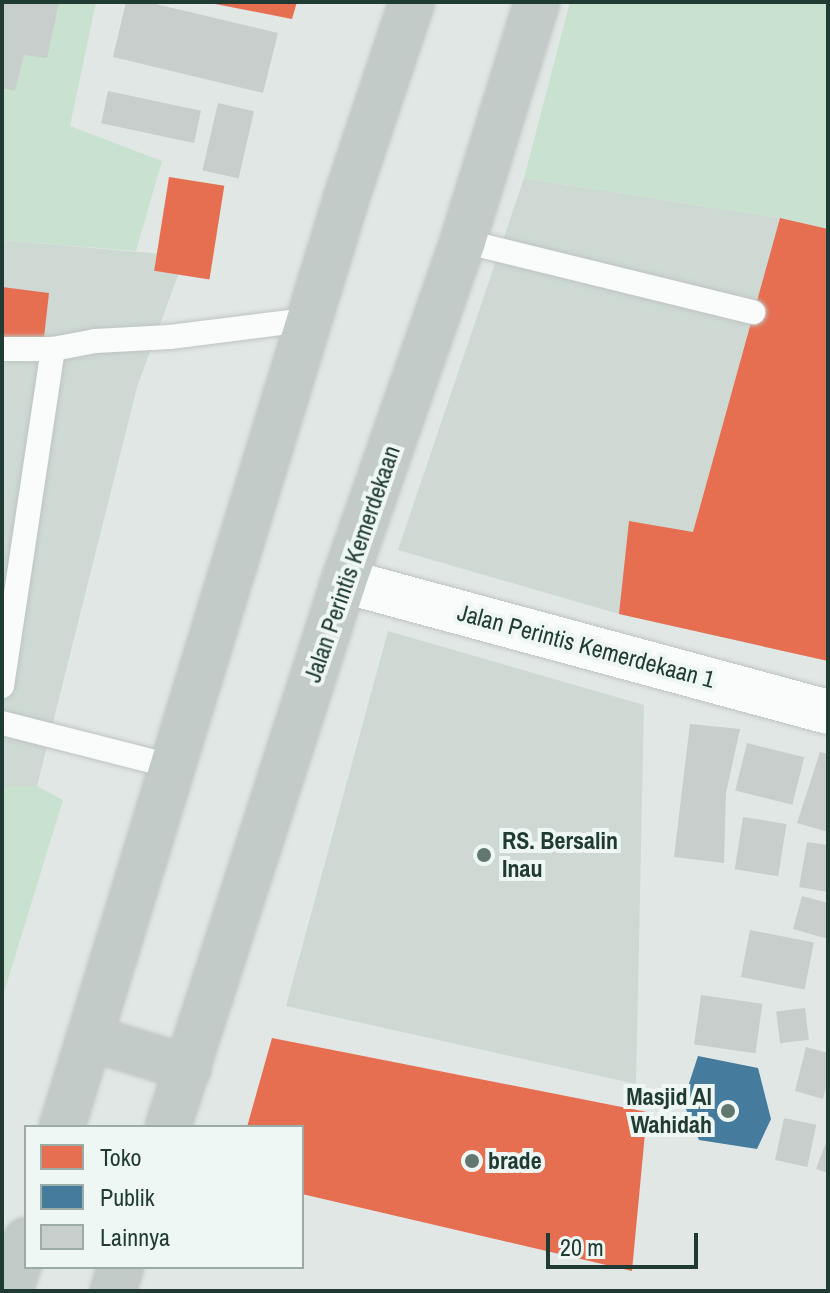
<!DOCTYPE html>
<html>
<head>
<meta charset="utf-8">
<style>
  body { margin:0 }
  #map { position:relative; width:830px; height:1293px; overflow:hidden; background:#e1e7e4; font-family:"Archivo Narrow",sans-serif }
  div>[style] { position:absolute }
  [style*='--x'] { left:calc(var(--x)*1px); top:calc(var(--y)*1px); width:calc(var(--w)*1px); rotate:calc(var(--a)*1deg) }
  .built>* { inset:0; background:#ced9d4 }
  .green>* { inset:0; background:#c9e2d0 }
  .shops>* { inset:0; background:#e76f51; transform-origin:0 0 }
  .public>* { inset:0; background:#457b9d }
  .building>* { inset:0; background:#c8cecc; transform-origin:0 0 }
  .roads { filter:drop-shadow(0 0 2px #bec4c1) drop-shadow(0 0 2px #bec4c1) }
  .service>* { height:24px; margin:-12px; padding:0 12px; transform-origin:12px; border-radius:12px; background:#fafbfb }
  .minor>* { height:44px; margin:-22px; padding:0 22px; transform-origin:22px; border-radius:22px; background:#fafbfb }
  .trunk>* { height:44px; margin:-22px; padding:0 22px; transform-origin:22px; border-radius:22px; background:#c2cbc8 }
  .dots>* { width:22px; height:22px; translate:-50% -50%; box-sizing:border-box; border:4px solid #eef7f3; border-radius:50% }
  span { translate:-50% -50%; white-space:nowrap; text-align:center; line-height:1.15; -webkit-text-stroke:8px #eef7f3; paint-order:stroke }
  .street-label { font-size:24px; color:#1f3b33 }
  .poi-label { font-size:24px; color:#1f3b33; font-weight:700 }
  .left { translate:0 -50%; text-align:left }
  .right { translate:-100% -50%; text-align:right }
  .frame { position:absolute; inset:0; border:4px solid #1f3b33; pointer-events:none }
  .legend { position:absolute; left:24px; top:1125px; width:280px; height:144px; box-sizing:border-box; background:#eef7f3; border:2px solid #9baca6; margin:0; padding:10px 14px; list-style:none; font-size:24px; color:#1f3b33 }
  .legend li { display:flex; align-items:center; gap:16px; height:40px }
  .legend b { width:40px; border:2px solid #9baca6 }
  .scale { position:absolute; left:546px; top:1233px; width:152px; height:36px; box-sizing:border-box; border:4px solid #1f3b33; border-top:0; padding-left:10px; font-size:24px; line-height:28px; white-space:nowrap; color:#1f3b33; -webkit-text-stroke:6px #eef7f3; paint-order:stroke }
</style>
</head>
<body>
<div id="map">
  <div class="built">
    <i style="clip-path:polygon(524px 178px,780px 218px,828px 229px,828px 661px,619px 614px,398px 550px)"></i>
    <i style="clip-path:polygon(2px 240px,185px 256px,137px 387px,37px 786px,2px 786px)"></i>
    <i style="clip-path:polygon(388px 631px,644px 705px,636px 1084px,286px 1006px)"></i>
  </div>
  <div class="green">
    <i style="clip-path:polygon(2px 2px,96px 2px,70px 126px,162px 161px,136px 251px,2px 240px)"></i>
    <i style="clip-path:polygon(570px 2px,828px 2px,828px 229px,780px 218px,524px 178px)"></i>
    <i style="clip-path:polygon(2px 786px,37px 786px,63px 800px,2px 999px)"></i>
  </div>
  <div class="shops">
    <i style="clip-path:polygon(205px 2px,297px 2px,292px 19px)"></i>
    <i style="left:169px;top:177px;width:56px;height:95px;rotate:9deg"></i>
    <i style="clip-path:polygon(780px 218px,828px 229px,828px 661px,619px 614px,629px 521px,693px 532px)"></i>
    <i style="clip-path:polygon(2px 287px,49px 293px,43px 346px,2px 341px)"></i>
    <i style="clip-path:polygon(272px 1038px,647px 1112px,632px 1271px,302px 1194px,302px 1127px,247px 1127px)"></i>
  </div>
  <div class="public">
    <i style="clip-path:polygon(698px 1056px,758px 1068px,771px 1119px,757px 1149px,699px 1140px,683px 1102px)"></i>
  </div>
  <div class="building">
    <i style="clip-path:polygon(2px 2px,59px 2px,47px 58px,24px 55px,15px 91px,2px 88px)"></i>
    <i style="clip-path:polygon(126px 2px,147px 2px,278px 33px,263px 93px,113px 57px)"></i>
    <i style="left:108px;top:91px;width:95px;height:33px;rotate:12deg"></i>
    <i style="left:218px;top:103px;width:37px;height:69px;rotate:13deg"></i>
    <i style="clip-path:polygon(690px 724px,740px 729px,726px 793px,724px 863px,674px 857px)"></i>
    <i style="left:747px;top:743px;width:59px;height:49px;rotate:14deg"></i>
    <i style="clip-path:polygon(820px 752px,828px 754px,828px 832px,797px 823px)"></i>
    <i style="left:743px;top:817px;width:44px;height:53px;rotate:9deg"></i>
    <i style="clip-path:polygon(807px 842px,828px 845px,828px 892px,799px 887px)"></i>
    <i style="clip-path:polygon(802px 896px,828px 903px,828px 939px,793px 929px)"></i>
    <i style="left:750px;top:930px;width:65px;height:48px;rotate:11deg"></i>
    <i style="left:701px;top:995px;width:62px;height:50px;rotate:8deg"></i>
    <i style="left:805px;top:1008px;width:32px;height:29px;rotate:83deg"></i>
    <i style="clip-path:polygon(806px 1047px,828px 1053px,828px 1080px,823px 1099px,795px 1091px)"></i>
    <i style="left:784px;top:1118px;width:33px;height:43px;rotate:12deg"></i>
    <i style="clip-path:polygon(828px 1137px,828px 1173px,816px 1169px)"></i>
  </div>
  <div class="roads">
    <div class="service">
      <i style="--x:463;--y:241;--w:299;--a:13.8"></i>
      <i style="--x:2;--y:349;--w:51;--a:0"></i>
      <i style="--x:53;--y:349;--w:43;--a:-10.8"></i>
      <i style="--x:95;--y:341;--w:75;--a:-3.1"></i>
      <i style="--x:170;--y:337;--w:143;--a:-7.2"></i>
      <i style="--x:2;--y:686;--w:341;--a:-81.4"></i>
      <i style="--x:2;--y:723;--w:174;--a:14.3"></i>
    </div>
    <div class="minor">
      <i style="--x:344;--y:581;--w:501;--a:15.14"></i>
    </div>
    <div class="trunk">
      <i style="--x:90;--y:1038;--w:103;--a:16.9"></i>
      <i style="--x:62;--y:1127;--w:970;--a:-72.98"></i>
      <i style="--x:346;--y:199;--w:208;--a:-71.5"></i>
      <i style="--x:168;--y:1127;--w:574;--a:-72.13"></i>
      <i style="--x:344;--y:581;--w:360;--a:-70.7"></i>
      <i style="--x:463;--y:241;--w:250;--a:-72.8"></i>
      <i style="--x:10;--y:1291;--w:53;--a:-72.6"></i>
      <i style="--x:113;--y:1291;--w:25;--a:-72"></i>
    </div>
  </div>
  <div class="dots">
    <i style="left:484px;top:855px;background:#637771"></i>
    <i style="left:728px;top:1111px;background:#637771"></i>
    <i style="left:472px;top:1161px;background:#637771"></i>
  </div>
  <div class="street-label">
    <span style="left:352px;top:564px;rotate:-71deg">Jalan Perintis Kemerdekaan</span>
    <span style="left:586px;top:646px;rotate:15deg">Jalan Perintis Kemerdekaan 1</span>
  </div>
  <div class="poi-label">
    <span class="left" style="left:502px;top:855px">RS. Bersalin<br>Inau</span>
    <span class="right" style="left:712px;top:1111px">Masjid Al<br>Wahidah</span>
    <span class="left" style="left:488px;top:1161px">brade</span>
  </div>
  <div class="frame"></div>
  <ul class="legend">
  <li><b style="height:22px;background:#e76f51"></b>Toko</li>
  <li><b style="height:22px;background:#457b9d"></b>Publik</li>
  <li><b style="height:22px;background:#c8cecc"></b>Lainnya</li>
  </ul>
  <div class="scale">20 m</div>
</div>
</body>
</html>
